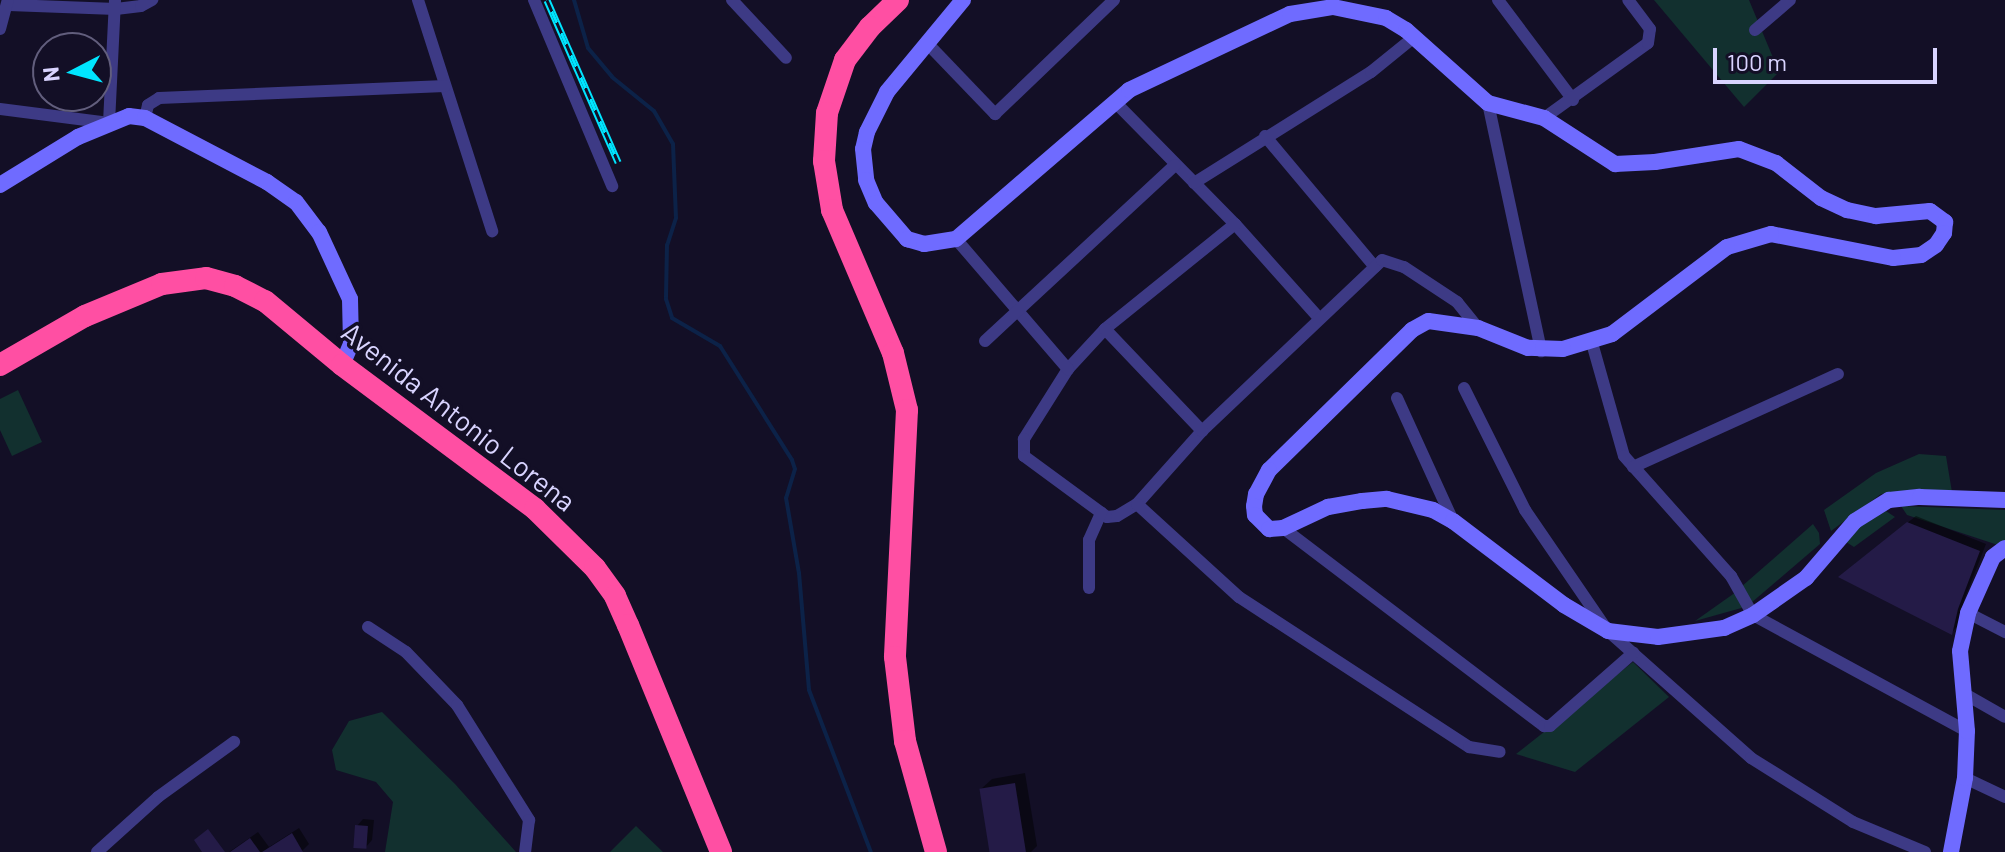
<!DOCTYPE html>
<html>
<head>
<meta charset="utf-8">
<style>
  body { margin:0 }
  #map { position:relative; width:2005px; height:852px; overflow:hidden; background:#130f26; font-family:Barlow,sans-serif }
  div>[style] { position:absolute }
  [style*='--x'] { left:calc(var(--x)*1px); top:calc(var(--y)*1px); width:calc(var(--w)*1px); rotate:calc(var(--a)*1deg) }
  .green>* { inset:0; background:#12302f }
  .shadow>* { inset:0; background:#0007 }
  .stream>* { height:4px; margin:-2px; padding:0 2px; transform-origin:2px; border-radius:2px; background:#0c2248 }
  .building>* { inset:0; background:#241b47; transform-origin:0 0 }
  .street>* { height:12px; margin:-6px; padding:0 6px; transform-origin:6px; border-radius:6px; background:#3d3a85 }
  .secondary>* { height:16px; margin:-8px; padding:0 8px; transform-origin:8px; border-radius:8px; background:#6f6bff }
  .highway>* { height:22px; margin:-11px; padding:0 11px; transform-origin:11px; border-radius:11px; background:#ff4fa3 }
  .rail>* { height:7px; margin-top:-3.5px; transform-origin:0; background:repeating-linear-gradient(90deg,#130f26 0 12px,#00e5ff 0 24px); box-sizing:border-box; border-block:2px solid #00e5ff }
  span { translate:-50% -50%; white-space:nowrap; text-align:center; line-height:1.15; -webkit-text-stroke:7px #130f26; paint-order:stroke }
  .street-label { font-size:28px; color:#d9d4ff }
  .north { position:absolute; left:32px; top:32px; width:80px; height:80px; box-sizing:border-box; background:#130f26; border:2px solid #625e7d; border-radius:50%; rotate:264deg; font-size:22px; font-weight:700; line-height:32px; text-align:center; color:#d9d4ff }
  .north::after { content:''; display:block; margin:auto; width:28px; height:36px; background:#00e5ff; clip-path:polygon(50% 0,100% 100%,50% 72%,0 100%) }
  .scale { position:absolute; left:1713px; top:48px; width:224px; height:36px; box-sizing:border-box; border:4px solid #d9d4ff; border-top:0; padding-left:10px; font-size:24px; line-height:28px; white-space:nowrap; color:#d9d4ff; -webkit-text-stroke:6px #130f26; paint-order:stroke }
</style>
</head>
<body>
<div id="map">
  <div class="green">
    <i style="clip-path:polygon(1654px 0,1749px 0,1779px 72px,1744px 107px)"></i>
    <i style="clip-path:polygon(18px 390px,42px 442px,12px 456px,0 430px,0 399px)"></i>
    <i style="clip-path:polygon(1919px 454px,1946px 456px,1952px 492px,1918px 489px,1881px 494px,1831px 531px,1824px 510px,1876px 473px)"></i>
    <i style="clip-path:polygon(1901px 506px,2005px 510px,2005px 543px,2001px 546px,1907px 515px)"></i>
    <i style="clip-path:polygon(1886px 511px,1895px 517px,1854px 547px,1846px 542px,1859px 527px)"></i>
    <i style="clip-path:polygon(1813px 524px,1819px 533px,1820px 544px,1751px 603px,1741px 587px)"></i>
    <i style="clip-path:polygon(1736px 592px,1745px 607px,1695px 621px)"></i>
    <i style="clip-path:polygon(1633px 662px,1669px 697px,1575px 772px,1516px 754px)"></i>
    <i style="clip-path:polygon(382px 712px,455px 784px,516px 852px,385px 852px,393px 802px,376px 782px,336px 770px,332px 750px,349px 721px)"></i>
    <i style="clip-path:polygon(636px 826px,663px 852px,610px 852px)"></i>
  </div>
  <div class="shadow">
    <i style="clip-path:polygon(1916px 516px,1986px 544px,1964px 600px,1959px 625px,1952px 632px,1848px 570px)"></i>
    <i style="clip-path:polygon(1025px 773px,1037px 846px,1031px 852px,991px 852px,981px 789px,992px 779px)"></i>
    <i style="clip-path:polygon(363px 819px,374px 820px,372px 840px,366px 847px,357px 826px)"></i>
    <i style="clip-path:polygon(299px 828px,309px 844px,301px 852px,229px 852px,258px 832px,269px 847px)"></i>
  </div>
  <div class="stream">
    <i style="--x:574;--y:0;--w:50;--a:73.7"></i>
    <i style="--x:588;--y:48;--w:38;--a:50"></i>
    <i style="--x:612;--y:77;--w:54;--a:39"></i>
    <i style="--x:654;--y:111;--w:38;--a:60"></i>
    <i style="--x:673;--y:144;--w:74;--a:87.7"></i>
    <i style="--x:676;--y:218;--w:28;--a:108"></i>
    <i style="--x:667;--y:245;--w:54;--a:91.1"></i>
    <i style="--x:666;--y:299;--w:20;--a:72"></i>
    <i style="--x:672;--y:318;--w:56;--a:30.3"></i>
    <i style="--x:720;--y:346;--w:135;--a:57.7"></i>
    <i style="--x:792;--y:460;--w:9;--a:72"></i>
    <i style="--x:795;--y:469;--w:30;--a:107"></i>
    <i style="--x:786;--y:498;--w:76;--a:80.2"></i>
    <i style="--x:799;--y:573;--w:117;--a:85.1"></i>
    <i style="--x:809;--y:690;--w:173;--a:69.1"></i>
  </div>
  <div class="building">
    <i style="clip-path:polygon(1907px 522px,1980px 551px,1958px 609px,1952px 635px,1838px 577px)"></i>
    <i style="left:1015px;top:783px;width:70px;height:36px;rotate:81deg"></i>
    <i style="left:355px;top:825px;width:13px;height:23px;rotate:4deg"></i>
    <i style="clip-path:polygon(208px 829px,225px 852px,202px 852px,194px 840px)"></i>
    <i style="clip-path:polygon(292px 833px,303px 852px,262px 852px)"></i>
    <i style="clip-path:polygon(250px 838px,260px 852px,230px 852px)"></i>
  </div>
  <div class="street">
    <i style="--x:418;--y:0;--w:243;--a:72.2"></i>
    <i style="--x:534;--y:0;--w:202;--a:67.2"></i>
    <i style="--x:732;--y:0;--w:79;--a:47"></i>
    <i style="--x:1498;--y:0;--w:125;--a:53.1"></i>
    <i style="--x:9;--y:5;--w:107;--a:2.1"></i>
    <i style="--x:116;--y:9;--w:25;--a:-7"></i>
    <i style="--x:141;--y:6;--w:13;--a:-29"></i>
    <i style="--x:0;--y:29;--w:30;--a:-75"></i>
    <i style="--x:1755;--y:30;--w:46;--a:-40.6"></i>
    <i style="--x:926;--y:42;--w:100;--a:46.2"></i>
    <i style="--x:995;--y:114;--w:165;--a:-43.8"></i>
    <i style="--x:1114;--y:101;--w:173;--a:45.5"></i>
    <i style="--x:1235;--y:224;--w:126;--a:48.2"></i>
    <i style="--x:1488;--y:103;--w:254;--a:77.9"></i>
    <i style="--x:0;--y:109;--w:110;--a:7.3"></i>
    <i style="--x:109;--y:123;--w:123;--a:-87.2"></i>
    <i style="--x:145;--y:118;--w:13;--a:-77"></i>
    <i style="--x:148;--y:105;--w:13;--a:-32"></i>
    <i style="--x:159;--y:98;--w:286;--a:-2.4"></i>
    <i style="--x:1544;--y:118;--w:128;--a:-35.8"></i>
    <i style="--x:1648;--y:43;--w:14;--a:-82"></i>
    <i style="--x:1650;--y:29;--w:36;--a:-127"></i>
    <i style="--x:1265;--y:136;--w:171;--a:50"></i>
    <i style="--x:1194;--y:183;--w:209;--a:-32.1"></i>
    <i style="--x:1371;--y:72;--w:55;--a:-39.1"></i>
    <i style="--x:1235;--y:224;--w:167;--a:141.1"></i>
    <i style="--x:1105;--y:329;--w:54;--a:132.8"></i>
    <i style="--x:1068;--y:369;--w:83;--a:122.2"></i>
    <i style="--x:1024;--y:439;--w:17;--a:90"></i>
    <i style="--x:1024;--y:456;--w:103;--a:36.3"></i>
    <i style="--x:1107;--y:517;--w:10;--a:-6"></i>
    <i style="--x:1117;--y:516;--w:23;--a:-31"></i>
    <i style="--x:1137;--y:504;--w:98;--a:-48.3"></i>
    <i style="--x:1202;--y:431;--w:248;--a:-43.5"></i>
    <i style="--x:1382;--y:260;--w:23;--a:18"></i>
    <i style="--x:1404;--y:267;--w:64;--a:33.4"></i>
    <i style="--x:1457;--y:302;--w:33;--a:51"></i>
    <i style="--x:956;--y:239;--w:172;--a:49.3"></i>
    <i style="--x:1105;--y:329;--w:141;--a:46.4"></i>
    <i style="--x:985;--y:341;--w:259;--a:-42.8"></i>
    <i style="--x:1592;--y:343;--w:117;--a:74.2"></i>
    <i style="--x:1624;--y:456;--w:161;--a:48.3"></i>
    <i style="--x:1731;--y:576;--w:45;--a:60.6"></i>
    <i style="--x:1753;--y:615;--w:243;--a:28.5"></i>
    <i style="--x:1464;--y:388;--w:136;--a:63.4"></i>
    <i style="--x:1525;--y:510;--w:147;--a:55.6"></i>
    <i style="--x:1608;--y:631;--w:191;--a:41.6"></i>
    <i style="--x:1751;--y:758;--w:120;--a:32.1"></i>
    <i style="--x:1853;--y:822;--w:78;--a:22.6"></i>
    <i style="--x:1397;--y:398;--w:135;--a:65.5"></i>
    <i style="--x:1633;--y:467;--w:225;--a:-24.4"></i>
    <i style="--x:1137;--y:504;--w:138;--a:42.4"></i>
    <i style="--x:1239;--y:597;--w:275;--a:33.1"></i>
    <i style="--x:1469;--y:747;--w:31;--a:9"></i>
    <i style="--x:1283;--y:528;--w:328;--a:37.2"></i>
    <i style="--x:1544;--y:726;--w:6;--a:0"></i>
    <i style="--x:1550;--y:726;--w:111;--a:-41.3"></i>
    <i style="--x:1089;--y:588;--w:48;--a:-90"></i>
    <i style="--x:1089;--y:540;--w:30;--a:-66"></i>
    <i style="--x:1968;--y:613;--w:42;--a:27.2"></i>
    <i style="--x:368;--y:627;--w:45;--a:33.3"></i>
    <i style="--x:406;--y:652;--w:74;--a:46.1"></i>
    <i style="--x:457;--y:705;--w:136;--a:57.9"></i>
    <i style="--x:529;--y:820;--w:32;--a:97"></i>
    <i style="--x:1963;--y:693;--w:48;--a:29.7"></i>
    <i style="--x:1965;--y:778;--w:44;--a:25.4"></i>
    <i style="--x:97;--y:852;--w:82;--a:-42"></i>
    <i style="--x:158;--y:797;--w:94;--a:-35.9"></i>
  </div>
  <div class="secondary">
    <i style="--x:963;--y:0;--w:119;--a:129.6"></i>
    <i style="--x:887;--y:92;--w:45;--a:116.6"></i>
    <i style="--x:867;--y:132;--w:17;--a:103"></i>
    <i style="--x:863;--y:149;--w:31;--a:84"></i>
    <i style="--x:866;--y:180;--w:25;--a:67"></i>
    <i style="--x:876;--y:203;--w:48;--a:49.3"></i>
    <i style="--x:907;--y:239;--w:18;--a:16"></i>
    <i style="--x:924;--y:244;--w:32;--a:-9"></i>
    <i style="--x:956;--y:239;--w:228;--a:-40.7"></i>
    <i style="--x:1129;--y:90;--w:178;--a:-25.3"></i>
    <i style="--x:1290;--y:14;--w:44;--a:-9.2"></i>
    <i style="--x:1333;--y:7;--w:54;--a:11.7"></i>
    <i style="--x:1386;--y:18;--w:23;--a:31"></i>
    <i style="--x:1406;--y:30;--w:110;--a:41.7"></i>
    <i style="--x:1488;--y:103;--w:58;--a:15"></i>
    <i style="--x:1544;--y:118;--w:85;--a:32.9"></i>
    <i style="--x:1615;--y:164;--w:40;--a:-2.9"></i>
    <i style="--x:1655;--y:162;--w:85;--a:-8.8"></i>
    <i style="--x:1739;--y:149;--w:40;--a:21"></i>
    <i style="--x:1776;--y:163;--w:57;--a:37.9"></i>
    <i style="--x:1821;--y:198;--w:29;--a:25"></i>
    <i style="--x:1847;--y:210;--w:30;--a:12"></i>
    <i style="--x:1876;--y:216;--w:54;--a:-5.3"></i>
    <i style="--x:1930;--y:211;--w:19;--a:36"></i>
    <i style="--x:1945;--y:222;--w:11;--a:95"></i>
    <i style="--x:1944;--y:233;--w:14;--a:124"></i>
    <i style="--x:1936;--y:245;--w:18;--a:146"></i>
    <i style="--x:1921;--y:255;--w:28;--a:174"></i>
    <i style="--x:1893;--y:258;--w:124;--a:-168.9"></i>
    <i style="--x:1771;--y:234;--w:46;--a:163.5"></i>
    <i style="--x:1727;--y:247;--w:144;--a:142.9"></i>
    <i style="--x:1612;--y:334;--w:51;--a:163"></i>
    <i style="--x:1563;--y:349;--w:35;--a:-178"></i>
    <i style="--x:1528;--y:348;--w:54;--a:-158.2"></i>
    <i style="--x:1478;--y:328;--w:50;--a:-172"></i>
    <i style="--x:1428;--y:321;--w:18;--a:151"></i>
    <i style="--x:1412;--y:330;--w:200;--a:135.6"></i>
    <i style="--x:1269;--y:470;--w:27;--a:118"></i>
    <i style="--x:1256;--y:494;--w:12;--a:99"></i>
    <i style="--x:1254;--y:506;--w:9;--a:84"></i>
    <i style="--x:1255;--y:515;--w:20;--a:45"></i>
    <i style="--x:1269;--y:529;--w:14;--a:-4"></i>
    <i style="--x:1283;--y:528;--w:50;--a:-25"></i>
    <i style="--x:1328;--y:507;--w:35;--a:-10"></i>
    <i style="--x:1362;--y:501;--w:25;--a:-5"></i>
    <i style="--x:1387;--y:499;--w:47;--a:13.4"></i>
    <i style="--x:1433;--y:510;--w:23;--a:29"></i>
    <i style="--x:1453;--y:521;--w:139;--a:37.1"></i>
    <i style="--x:1564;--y:605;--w:51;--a:30.6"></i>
    <i style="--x:1608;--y:631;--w:50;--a:6.8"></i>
    <i style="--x:1658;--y:637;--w:67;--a:-7.8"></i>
    <i style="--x:1724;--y:628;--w:32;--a:-24"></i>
    <i style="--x:1753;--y:615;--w:65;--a:-34.9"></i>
    <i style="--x:1806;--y:578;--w:75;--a:-49.3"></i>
    <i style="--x:1855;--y:521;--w:40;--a:-32"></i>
    <i style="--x:1889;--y:500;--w:31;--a:-6"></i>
    <i style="--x:1920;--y:497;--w:85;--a:2"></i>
    <i style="--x:0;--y:185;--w:92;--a:-31.6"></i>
    <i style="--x:78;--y:137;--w:55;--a:-22.4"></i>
    <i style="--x:129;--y:116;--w:16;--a:7"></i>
    <i style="--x:145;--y:118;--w:138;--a:27.7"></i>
    <i style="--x:267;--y:182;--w:35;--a:35"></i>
    <i style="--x:296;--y:202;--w:38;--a:53"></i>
    <i style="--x:319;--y:232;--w:74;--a:65.2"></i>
    <i style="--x:350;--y:299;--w:45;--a:88.7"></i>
    <i style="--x:351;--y:344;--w:23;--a:113"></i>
    <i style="--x:1951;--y:852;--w:75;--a:-79.3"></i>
    <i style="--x:1965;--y:778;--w:47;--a:-87.6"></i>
    <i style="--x:1967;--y:731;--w:80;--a:-95"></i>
    <i style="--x:1960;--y:651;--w:39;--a:-78"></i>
    <i style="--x:1968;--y:613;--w:61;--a:-65.9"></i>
    <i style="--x:1993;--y:557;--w:15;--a:-37"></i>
  </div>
  <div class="highway">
    <i style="--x:898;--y:0;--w:39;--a:136"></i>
    <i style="--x:870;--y:27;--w:41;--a:127.1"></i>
    <i style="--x:845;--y:60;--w:56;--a:108.8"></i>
    <i style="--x:827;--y:113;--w:48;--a:93.6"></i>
    <i style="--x:824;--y:161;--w:50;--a:80.7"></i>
    <i style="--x:832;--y:210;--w:155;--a:66.9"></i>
    <i style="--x:893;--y:353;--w:59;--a:76.2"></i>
    <i style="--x:907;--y:410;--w:247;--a:92.8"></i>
    <i style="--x:895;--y:657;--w:85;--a:83.2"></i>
    <i style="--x:905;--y:741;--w:115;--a:74.4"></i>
    <i style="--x:0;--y:365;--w:98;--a:-30"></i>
    <i style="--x:85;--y:316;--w:83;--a:-22.6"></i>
    <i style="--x:162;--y:284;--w:44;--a:-7.8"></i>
    <i style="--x:206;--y:278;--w:30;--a:15"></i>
    <i style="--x:235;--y:286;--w:34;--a:27"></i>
    <i style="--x:265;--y:301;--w:100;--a:39.7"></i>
    <i style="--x:342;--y:365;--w:241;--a:36.7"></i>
    <i style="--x:535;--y:509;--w:84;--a:44.5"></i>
    <i style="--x:595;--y:568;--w:34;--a:54"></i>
    <i style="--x:615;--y:596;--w:32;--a:66"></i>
    <i style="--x:628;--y:625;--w:245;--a:67.7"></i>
  </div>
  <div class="rail">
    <i style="--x:547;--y:0;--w:177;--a:66.3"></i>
  </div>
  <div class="street-label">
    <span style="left:459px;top:416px;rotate:38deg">Avenida Antonio Lorena</span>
  </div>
  <div class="north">N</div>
  <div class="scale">100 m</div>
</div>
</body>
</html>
